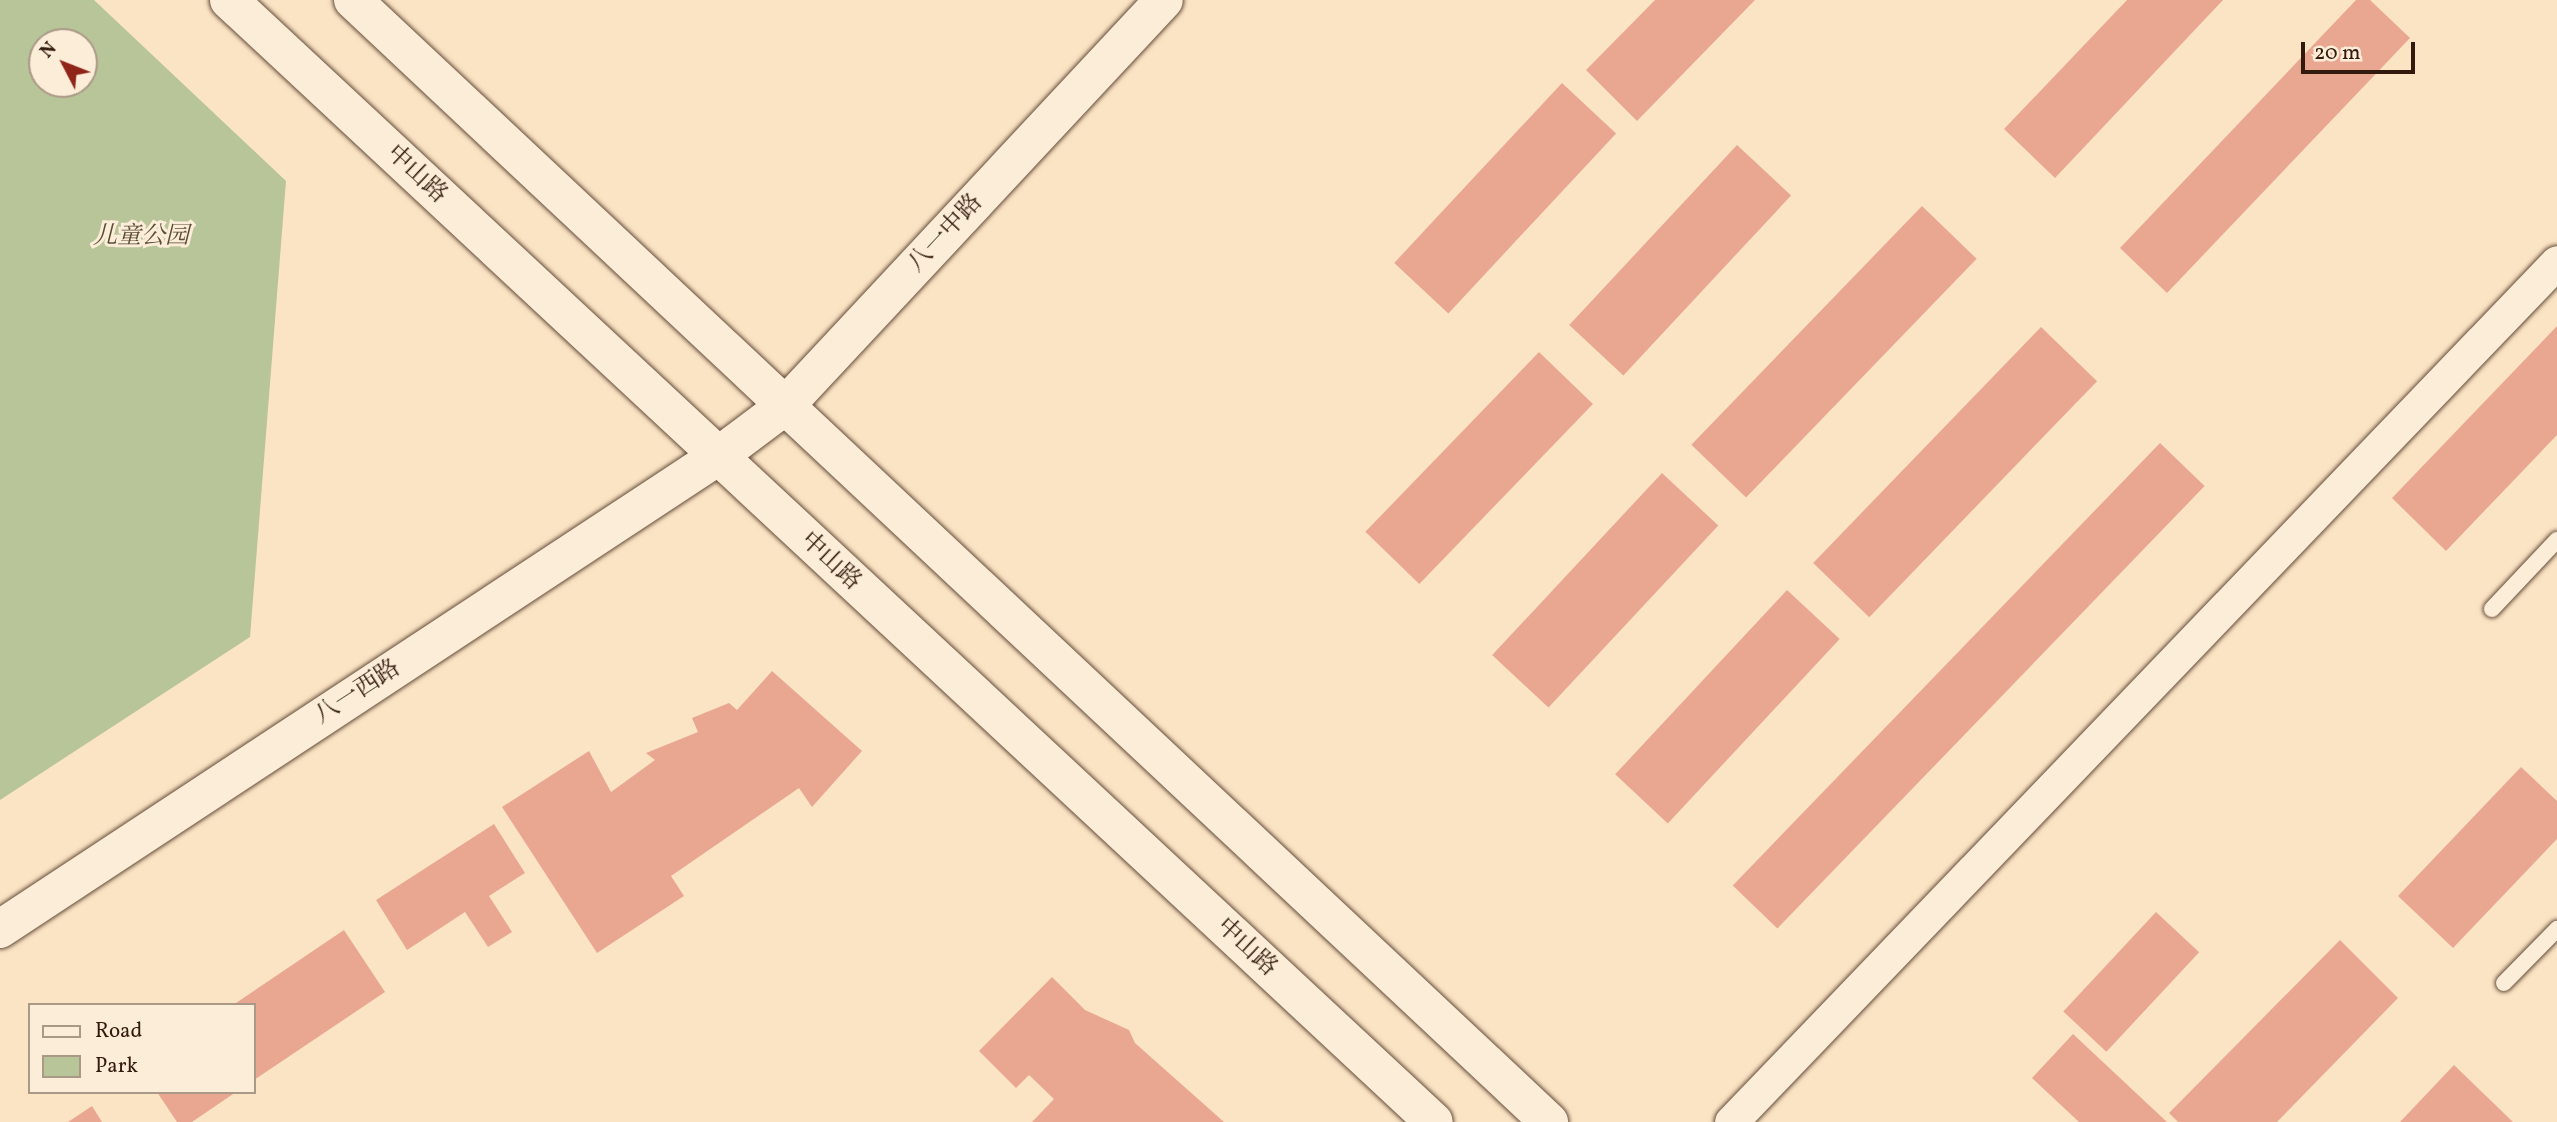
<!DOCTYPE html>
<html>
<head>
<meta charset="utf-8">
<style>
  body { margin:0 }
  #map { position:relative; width:2557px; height:1122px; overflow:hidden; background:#fbe4c4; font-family:Vollkorn,"Noto Serif SC",serif }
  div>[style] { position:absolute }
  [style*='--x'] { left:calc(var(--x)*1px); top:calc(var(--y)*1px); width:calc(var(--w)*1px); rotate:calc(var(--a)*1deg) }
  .green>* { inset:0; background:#b8c599 }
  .building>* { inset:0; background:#e9a791; transform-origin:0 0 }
  .roads { filter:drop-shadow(0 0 2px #644c3a) drop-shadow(0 0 2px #644c3a) }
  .lane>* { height:16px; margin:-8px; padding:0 8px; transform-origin:8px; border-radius:8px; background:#fcedd9 }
  .street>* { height:33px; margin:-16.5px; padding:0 16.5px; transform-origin:16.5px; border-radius:16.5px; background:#fcedd9 }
  .secondary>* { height:38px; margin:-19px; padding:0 19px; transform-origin:19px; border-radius:19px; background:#fcedd9 }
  span { translate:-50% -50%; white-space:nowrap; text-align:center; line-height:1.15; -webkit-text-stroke:6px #fcedd9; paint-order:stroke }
  .street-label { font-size:24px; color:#321a0c }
  .park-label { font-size:24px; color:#5a4d36; font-style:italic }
  .legend { position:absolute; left:28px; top:1003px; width:228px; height:91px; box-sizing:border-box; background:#fcedd9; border:2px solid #ab9987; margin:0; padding:9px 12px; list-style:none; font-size:21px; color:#321a0c }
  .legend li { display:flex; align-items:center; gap:14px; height:35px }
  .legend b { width:35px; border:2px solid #ab9987 }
  .north { position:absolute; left:28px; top:28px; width:70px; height:70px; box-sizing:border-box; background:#fcedd9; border:2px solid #ab9987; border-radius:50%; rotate:312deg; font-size:19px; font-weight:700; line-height:28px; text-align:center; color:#321a0c }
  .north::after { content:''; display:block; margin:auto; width:24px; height:32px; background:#8f2418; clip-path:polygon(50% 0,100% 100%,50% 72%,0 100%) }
  .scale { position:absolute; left:2301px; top:42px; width:114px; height:32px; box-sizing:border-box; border:4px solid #321a0c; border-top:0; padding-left:9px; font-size:21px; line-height:24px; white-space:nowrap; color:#321a0c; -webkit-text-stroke:5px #fcedd9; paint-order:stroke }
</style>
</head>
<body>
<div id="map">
  <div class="green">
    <i style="clip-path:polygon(evenodd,0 0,94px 0,286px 181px,250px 637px,0 800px,0 0,42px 42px,84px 42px,84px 84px,42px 84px,42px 42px)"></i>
  </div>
  <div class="building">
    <i style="clip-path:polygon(1655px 0,1755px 0,1637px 121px,1586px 70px)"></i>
    <i style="clip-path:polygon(2127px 0,2223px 0,2055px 178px,2004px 129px)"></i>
    <i style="clip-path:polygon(2356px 0,2370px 0,2410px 38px,2167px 293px,2120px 248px)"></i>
    <i style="left:1562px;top:83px;width:74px;height:246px;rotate:43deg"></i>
    <i style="left:1737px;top:145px;width:74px;height:246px;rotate:43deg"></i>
    <i style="left:1922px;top:206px;width:76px;height:332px;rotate:44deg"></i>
    <i style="clip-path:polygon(2557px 326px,2557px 435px,2446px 551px,2392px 498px)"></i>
    <i style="left:2041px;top:327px;width:78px;height:328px;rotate:44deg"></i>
    <i style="left:1539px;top:352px;width:75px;height:250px;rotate:44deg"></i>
    <i style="left:2160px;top:443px;width:62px;height:615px;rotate:44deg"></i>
    <i style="left:1662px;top:473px;width:77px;height:249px;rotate:43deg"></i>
    <i style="left:1787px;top:590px;width:72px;height:252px;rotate:43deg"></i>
    <i style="clip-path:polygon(772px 671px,862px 751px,812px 807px,799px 788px,671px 876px,684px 896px,597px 953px,502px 807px,589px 751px,611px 792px,655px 760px,646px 753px,698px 732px,692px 718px,729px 703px,737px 710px)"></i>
    <i style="clip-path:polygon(2521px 767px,2557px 801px,2557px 839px,2453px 948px,2398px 896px)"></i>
    <i style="clip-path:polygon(494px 824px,525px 873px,489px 896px,512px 932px,488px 947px,465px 912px,407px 950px,376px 900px)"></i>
    <i style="left:2156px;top:912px;width:59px;height:136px;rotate:43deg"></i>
    <i style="clip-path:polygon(344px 930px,385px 992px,254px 1080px,254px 1005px,233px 1005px)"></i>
    <i style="clip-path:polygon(2340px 940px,2398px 998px,2277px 1122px,2178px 1122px,2169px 1113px)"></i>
    <i style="clip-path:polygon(1052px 977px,1085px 1010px,1129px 1030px,1135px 1043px,1224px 1122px,1032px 1122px,1054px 1099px,1029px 1075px,1016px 1088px,979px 1051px)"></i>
    <i style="clip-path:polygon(2073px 1034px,2167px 1122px,2079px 1122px,2032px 1078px)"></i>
    <i style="clip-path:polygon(2454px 1065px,2513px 1122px,2400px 1122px)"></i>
    <i style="clip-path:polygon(157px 1092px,236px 1092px,192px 1122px,177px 1122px)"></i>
    <i style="clip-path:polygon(92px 1106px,102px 1122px,68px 1122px)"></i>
  </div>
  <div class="roads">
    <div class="lane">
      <i style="--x:2492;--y:609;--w:95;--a:-46.7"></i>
      <i style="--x:2504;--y:983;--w:76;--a:-45.5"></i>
    </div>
    <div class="street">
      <i style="--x:1731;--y:1122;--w:1192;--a:-46.16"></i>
    </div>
    <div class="secondary">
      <i style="--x:229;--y:0;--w:1646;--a:42.96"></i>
      <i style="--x:353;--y:0;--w:1640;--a:43.17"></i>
      <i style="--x:0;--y:929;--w:858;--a:-33.36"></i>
      <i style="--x:717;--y:457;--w:85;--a:-36.9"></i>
      <i style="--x:785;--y:406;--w:555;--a:-46.97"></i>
    </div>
  </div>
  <div class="street-label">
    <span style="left:416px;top:175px;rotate:43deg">中山路</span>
    <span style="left:946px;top:234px;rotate:-47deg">八一中路</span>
    <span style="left:830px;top:562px;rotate:43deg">中山路</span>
    <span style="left:358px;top:693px;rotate:-33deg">八一西路</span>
    <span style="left:1246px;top:948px;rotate:43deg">中山路</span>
  </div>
  <div class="park-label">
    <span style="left:141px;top:238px">儿童公园</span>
  </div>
  <ul class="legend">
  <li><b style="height:9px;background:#fcedd9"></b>Road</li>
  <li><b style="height:19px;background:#b8c599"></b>Park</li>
  </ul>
  <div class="north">N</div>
  <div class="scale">20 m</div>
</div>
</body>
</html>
